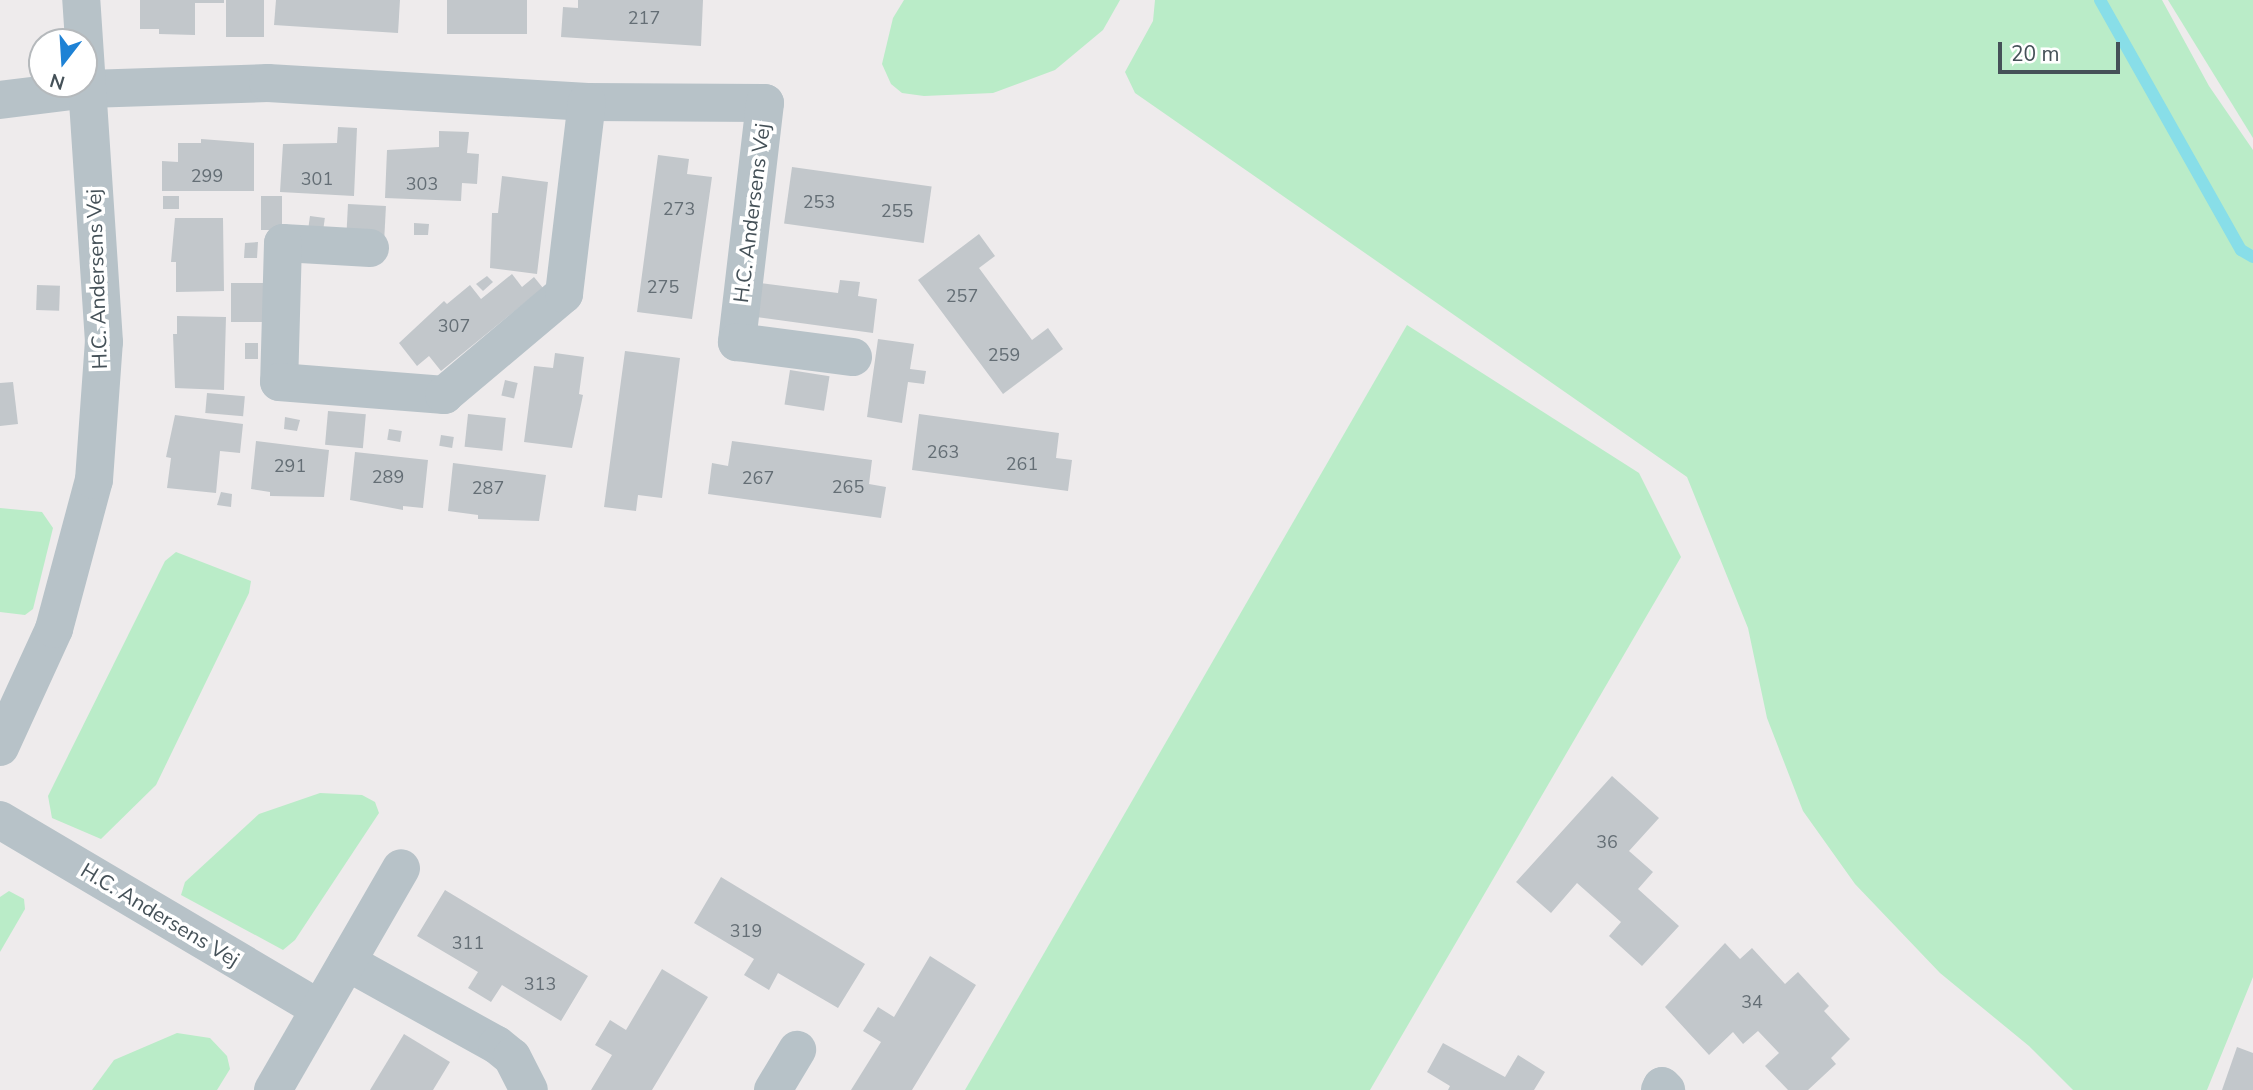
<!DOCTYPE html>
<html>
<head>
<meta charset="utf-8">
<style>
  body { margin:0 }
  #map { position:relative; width:2253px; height:1090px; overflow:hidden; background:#eeebec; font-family:"Nunito Sans",sans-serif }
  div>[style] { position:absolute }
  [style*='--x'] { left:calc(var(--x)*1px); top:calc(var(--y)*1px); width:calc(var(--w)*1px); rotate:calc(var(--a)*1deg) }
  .green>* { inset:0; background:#baecc8 }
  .stream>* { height:12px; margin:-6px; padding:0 6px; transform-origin:6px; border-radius:6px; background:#88dee8 }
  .building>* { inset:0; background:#c2c7cb; transform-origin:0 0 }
  .minor>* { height:38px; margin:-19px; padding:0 19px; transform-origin:19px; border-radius:19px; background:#b7c2c8 }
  span { translate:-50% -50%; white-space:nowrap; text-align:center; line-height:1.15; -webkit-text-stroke:7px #fff; paint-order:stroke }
  .number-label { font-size:18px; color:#646e75 }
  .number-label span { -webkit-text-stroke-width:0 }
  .street-label { font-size:21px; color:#455158 }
  .north { position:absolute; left:28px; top:28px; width:70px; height:70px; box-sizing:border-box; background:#fff; border:2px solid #b5b9bc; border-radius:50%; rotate:197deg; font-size:19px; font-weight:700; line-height:28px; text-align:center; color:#455158 }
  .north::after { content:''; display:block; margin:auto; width:24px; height:32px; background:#1e82d5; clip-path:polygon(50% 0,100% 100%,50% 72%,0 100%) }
  .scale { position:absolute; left:1998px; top:42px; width:122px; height:32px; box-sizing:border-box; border:4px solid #455158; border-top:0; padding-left:9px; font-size:21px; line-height:24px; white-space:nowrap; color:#455158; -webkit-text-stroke:5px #fff; paint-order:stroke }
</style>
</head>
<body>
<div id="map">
  <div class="green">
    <i style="clip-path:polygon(904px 0,1120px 0,1103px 30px,1055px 70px,993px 93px,924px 96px,902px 93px,891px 84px,882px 64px,893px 18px)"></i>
    <i style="clip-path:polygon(1155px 0,2162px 0,2209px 86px,2253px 150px,2253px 977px,2207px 1090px,2073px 1090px,2029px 1046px,1940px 973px,1855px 884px,1803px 811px,1767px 718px,1748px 628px,1687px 477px,1135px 93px,1125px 72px,1153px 21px)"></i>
    <i style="clip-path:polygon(2168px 0,2253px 0,2253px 138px)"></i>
    <i style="clip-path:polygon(1407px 325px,1639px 473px,1681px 557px,1370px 1090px,965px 1090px)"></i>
    <i style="clip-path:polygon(0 508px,42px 512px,53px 528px,33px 609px,25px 615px,0 612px)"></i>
    <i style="clip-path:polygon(176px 552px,251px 581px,249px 593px,156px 785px,101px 839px,52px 818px,48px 796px,165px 561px)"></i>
    <i style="clip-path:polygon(320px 793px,362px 795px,375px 802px,379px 813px,295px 940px,283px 950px,181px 895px,185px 882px,259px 814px)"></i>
    <i style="clip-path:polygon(9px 891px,24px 899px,25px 909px,0 952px,0 897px)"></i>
    <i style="clip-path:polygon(177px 1033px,210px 1038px,227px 1056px,230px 1069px,217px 1090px,92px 1090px,114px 1060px)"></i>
  </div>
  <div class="stream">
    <i style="--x:2100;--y:0;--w:287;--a:60.6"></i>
    <i style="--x:2241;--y:250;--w:14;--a:30"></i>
  </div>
  <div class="building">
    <i style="clip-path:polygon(140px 0,224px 0,224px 3px,195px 3px,195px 35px,159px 34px,159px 29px,140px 29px)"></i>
    <i style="left:226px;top:0;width:38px;height:37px"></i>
    <i style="clip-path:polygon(276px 0,400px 0,398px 33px,274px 25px)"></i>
    <i style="left:447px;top:0;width:80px;height:34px"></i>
    <i style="clip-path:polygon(578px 0,703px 0,701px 46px,561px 37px,563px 7px,578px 8px)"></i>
    <i style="clip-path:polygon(338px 127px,357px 128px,354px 196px,280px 192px,283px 144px,337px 143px)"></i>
    <i style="clip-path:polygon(439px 131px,469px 132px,467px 153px,479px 154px,477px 184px,462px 183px,461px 201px,385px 198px,387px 150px,439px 147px)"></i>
    <i style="clip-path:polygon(201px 139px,254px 143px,254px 191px,162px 191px,162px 161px,178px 162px,178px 143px,201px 143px)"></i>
    <i style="clip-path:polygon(658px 155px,689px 159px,687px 174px,712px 177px,692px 319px,637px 312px)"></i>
    <i style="left:792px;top:167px;width:141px;height:57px;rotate:8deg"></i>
    <i style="clip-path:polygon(502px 176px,548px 182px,537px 274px,490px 268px,492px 213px,498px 213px)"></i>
    <i style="left:163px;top:196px;width:16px;height:13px"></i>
    <i style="left:261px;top:196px;width:21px;height:34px"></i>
    <i style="left:348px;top:204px;width:38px;height:31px;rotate:3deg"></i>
    <i style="left:310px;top:216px;width:15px;height:14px;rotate:8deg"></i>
    <i style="clip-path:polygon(175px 218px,223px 218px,224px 291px,176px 292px,176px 262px,171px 262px)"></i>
    <i style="clip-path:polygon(414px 223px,429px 224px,428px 235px,414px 235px)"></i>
    <i style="clip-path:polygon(979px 234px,995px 256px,979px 268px,1032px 340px,1048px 328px,1063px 349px,1003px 394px,918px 280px)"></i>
    <i style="clip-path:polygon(258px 242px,257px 258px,244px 258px,245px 243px)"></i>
    <i style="clip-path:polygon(512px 274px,522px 287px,534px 277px,543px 288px,441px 371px,429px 356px,417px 366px,399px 343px,444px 301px,447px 304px,470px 285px,481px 299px)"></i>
    <i style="clip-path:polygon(487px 276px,493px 282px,483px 291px,476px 284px)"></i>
    <i style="clip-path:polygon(840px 280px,860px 282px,858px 296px,877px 299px,873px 333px,756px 317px,760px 283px,838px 293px)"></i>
    <i style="left:231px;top:283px;width:33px;height:39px"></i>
    <i style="left:37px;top:285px;width:23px;height:25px;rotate:2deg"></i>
    <i style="clip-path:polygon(177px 316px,226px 317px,224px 390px,175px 388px,173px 334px,177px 334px)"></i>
    <i style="clip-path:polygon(878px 339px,914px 344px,910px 369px,926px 371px,924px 384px,908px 382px,902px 423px,867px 417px)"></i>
    <i style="left:258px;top:343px;width:16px;height:13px;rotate:90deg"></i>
    <i style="clip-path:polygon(625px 351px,680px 358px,662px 498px,638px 495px,636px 511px,604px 507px)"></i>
    <i style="clip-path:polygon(555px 353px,584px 357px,579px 394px,583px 395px,572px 448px,524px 442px,534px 366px,553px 368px)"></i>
    <i style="left:790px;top:370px;width:40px;height:35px;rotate:9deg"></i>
    <i style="left:505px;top:380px;width:13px;height:16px;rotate:13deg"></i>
    <i style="clip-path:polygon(13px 382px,18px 424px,0 426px,0 383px)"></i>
    <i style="left:207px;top:393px;width:38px;height:20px;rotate:5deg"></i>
    <i style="left:328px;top:411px;width:38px;height:34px;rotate:5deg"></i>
    <i style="left:468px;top:414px;width:38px;height:33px;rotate:6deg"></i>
    <i style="clip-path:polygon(919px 414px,1059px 433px,1056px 458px,1072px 460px,1068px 491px,912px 470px)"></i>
    <i style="clip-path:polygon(175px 415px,243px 424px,240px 453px,220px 451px,216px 493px,167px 488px,171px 458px,166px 457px)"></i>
    <i style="clip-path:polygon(285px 417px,300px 420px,297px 431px,284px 429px)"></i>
    <i style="left:389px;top:429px;width:13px;height:11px;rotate:9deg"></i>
    <i style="left:441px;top:435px;width:13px;height:11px;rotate:9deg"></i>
    <i style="clip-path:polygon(256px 441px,329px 450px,324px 497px,270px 496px,270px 492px,251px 489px)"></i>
    <i style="clip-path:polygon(732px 441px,872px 460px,869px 484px,886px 487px,881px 518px,708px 494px,712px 463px,728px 466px)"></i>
    <i style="clip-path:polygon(355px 452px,428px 460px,423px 508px,403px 506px,403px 510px,350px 500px)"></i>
    <i style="clip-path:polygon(453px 463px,546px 475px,539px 521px,478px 519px,478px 515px,448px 511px)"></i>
    <i style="clip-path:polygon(221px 492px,232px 494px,231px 507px,217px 505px)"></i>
    <i style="clip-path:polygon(1612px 776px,1659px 818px,1629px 851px,1653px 872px,1638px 889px,1679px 926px,1642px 966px,1609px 936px,1621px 922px,1577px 883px,1551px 913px,1516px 882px)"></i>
    <i style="clip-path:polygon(721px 877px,865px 964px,838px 1008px,778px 973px,769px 990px,744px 975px,754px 959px,694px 923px)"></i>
    <i style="clip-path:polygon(445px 890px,588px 976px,561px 1021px,502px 985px,491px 1002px,468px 988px,478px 972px,417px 936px)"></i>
    <i style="clip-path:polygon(1725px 943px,1740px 959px,1752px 948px,1785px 984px,1798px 972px,1829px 1006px,1824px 1011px,1850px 1039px,1831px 1058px,1836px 1064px,1808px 1090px,1788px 1090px,1765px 1066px,1779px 1053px,1758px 1031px,1743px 1044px,1733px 1032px,1709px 1055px,1665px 1007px)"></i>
    <i style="clip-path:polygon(930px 956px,976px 985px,912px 1090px,851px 1090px,881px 1042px,863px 1031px,878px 1007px,894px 1017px)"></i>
    <i style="clip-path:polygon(662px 969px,708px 997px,652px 1090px,591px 1090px,612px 1055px,595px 1045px,610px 1020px,626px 1030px)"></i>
    <i style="clip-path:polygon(404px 1034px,450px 1062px,433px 1090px,370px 1090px)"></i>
    <i style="clip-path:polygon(1443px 1043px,1505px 1077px,1518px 1055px,1545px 1072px,1534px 1090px,1448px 1090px,1450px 1086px,1427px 1072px)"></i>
    <i style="clip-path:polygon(2237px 1047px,2253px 1053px,2253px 1090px,2222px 1090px)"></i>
  </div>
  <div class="minor">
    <i style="--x:0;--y:100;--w:89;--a:-7.1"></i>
    <i style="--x:88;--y:89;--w:180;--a:-1.9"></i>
    <i style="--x:268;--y:83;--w:320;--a:3.4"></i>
    <i style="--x:587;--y:102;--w:178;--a:0.3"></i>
    <i style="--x:765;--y:103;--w:241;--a:96.7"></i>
    <i style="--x:737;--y:342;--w:117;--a:7.4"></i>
    <i style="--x:370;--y:248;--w:87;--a:-176.7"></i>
    <i style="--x:283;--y:243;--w:139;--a:91.6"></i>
    <i style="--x:279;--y:382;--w:166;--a:4.5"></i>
    <i style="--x:444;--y:395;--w:157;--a:-40.1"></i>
    <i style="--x:564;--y:294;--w:193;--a:-83.2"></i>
    <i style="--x:0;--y:747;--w:130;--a:-65.4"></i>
    <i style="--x:54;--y:629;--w:154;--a:-75"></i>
    <i style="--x:94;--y:480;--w:138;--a:-85.9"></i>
    <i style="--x:104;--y:342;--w:343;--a:-93.8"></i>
    <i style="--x:0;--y:820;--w:371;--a:30.6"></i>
    <i style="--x:347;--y:962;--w:171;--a:29"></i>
    <i style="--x:497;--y:1045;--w:19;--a:39"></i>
    <i style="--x:512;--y:1057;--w:37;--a:63"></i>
    <i style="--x:273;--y:1090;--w:256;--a:-60"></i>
    <i style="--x:773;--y:1090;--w:47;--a:-59"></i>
    <i style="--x:1660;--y:1090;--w:4;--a:-63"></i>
    <i style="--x:1662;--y:1086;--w:6;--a:45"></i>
  </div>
  <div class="number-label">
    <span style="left:644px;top:18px">217</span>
    <span style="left:207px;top:176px">299</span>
    <span style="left:317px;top:179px">301</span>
    <span style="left:422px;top:184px">303</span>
    <span style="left:819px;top:202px">253</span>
    <span style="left:679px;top:209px">273</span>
    <span style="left:897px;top:211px">255</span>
    <span style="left:663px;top:287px">275</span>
    <span style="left:962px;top:296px">257</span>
    <span style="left:454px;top:326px">307</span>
    <span style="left:1004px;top:355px">259</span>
    <span style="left:943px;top:452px">263</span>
    <span style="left:1022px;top:464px">261</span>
    <span style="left:290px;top:466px">291</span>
    <span style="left:388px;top:477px">289</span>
    <span style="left:758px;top:478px">267</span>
    <span style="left:848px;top:487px">265</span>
    <span style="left:488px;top:488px">287</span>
    <span style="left:1607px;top:842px">36</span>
    <span style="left:746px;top:931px">319</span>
    <span style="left:468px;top:943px">311</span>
    <span style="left:540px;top:984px">313</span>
    <span style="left:1752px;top:1002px">34</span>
  </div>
  <div class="street-label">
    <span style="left:752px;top:213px;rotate:-83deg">H.C. Andersens Vej</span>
    <span style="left:97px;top:279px;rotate:-92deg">H.C. Andersens Vej</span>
    <span style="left:160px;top:915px;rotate:31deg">H.C. Andersens Vej</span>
  </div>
  <div class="north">N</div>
  <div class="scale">20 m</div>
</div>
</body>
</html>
